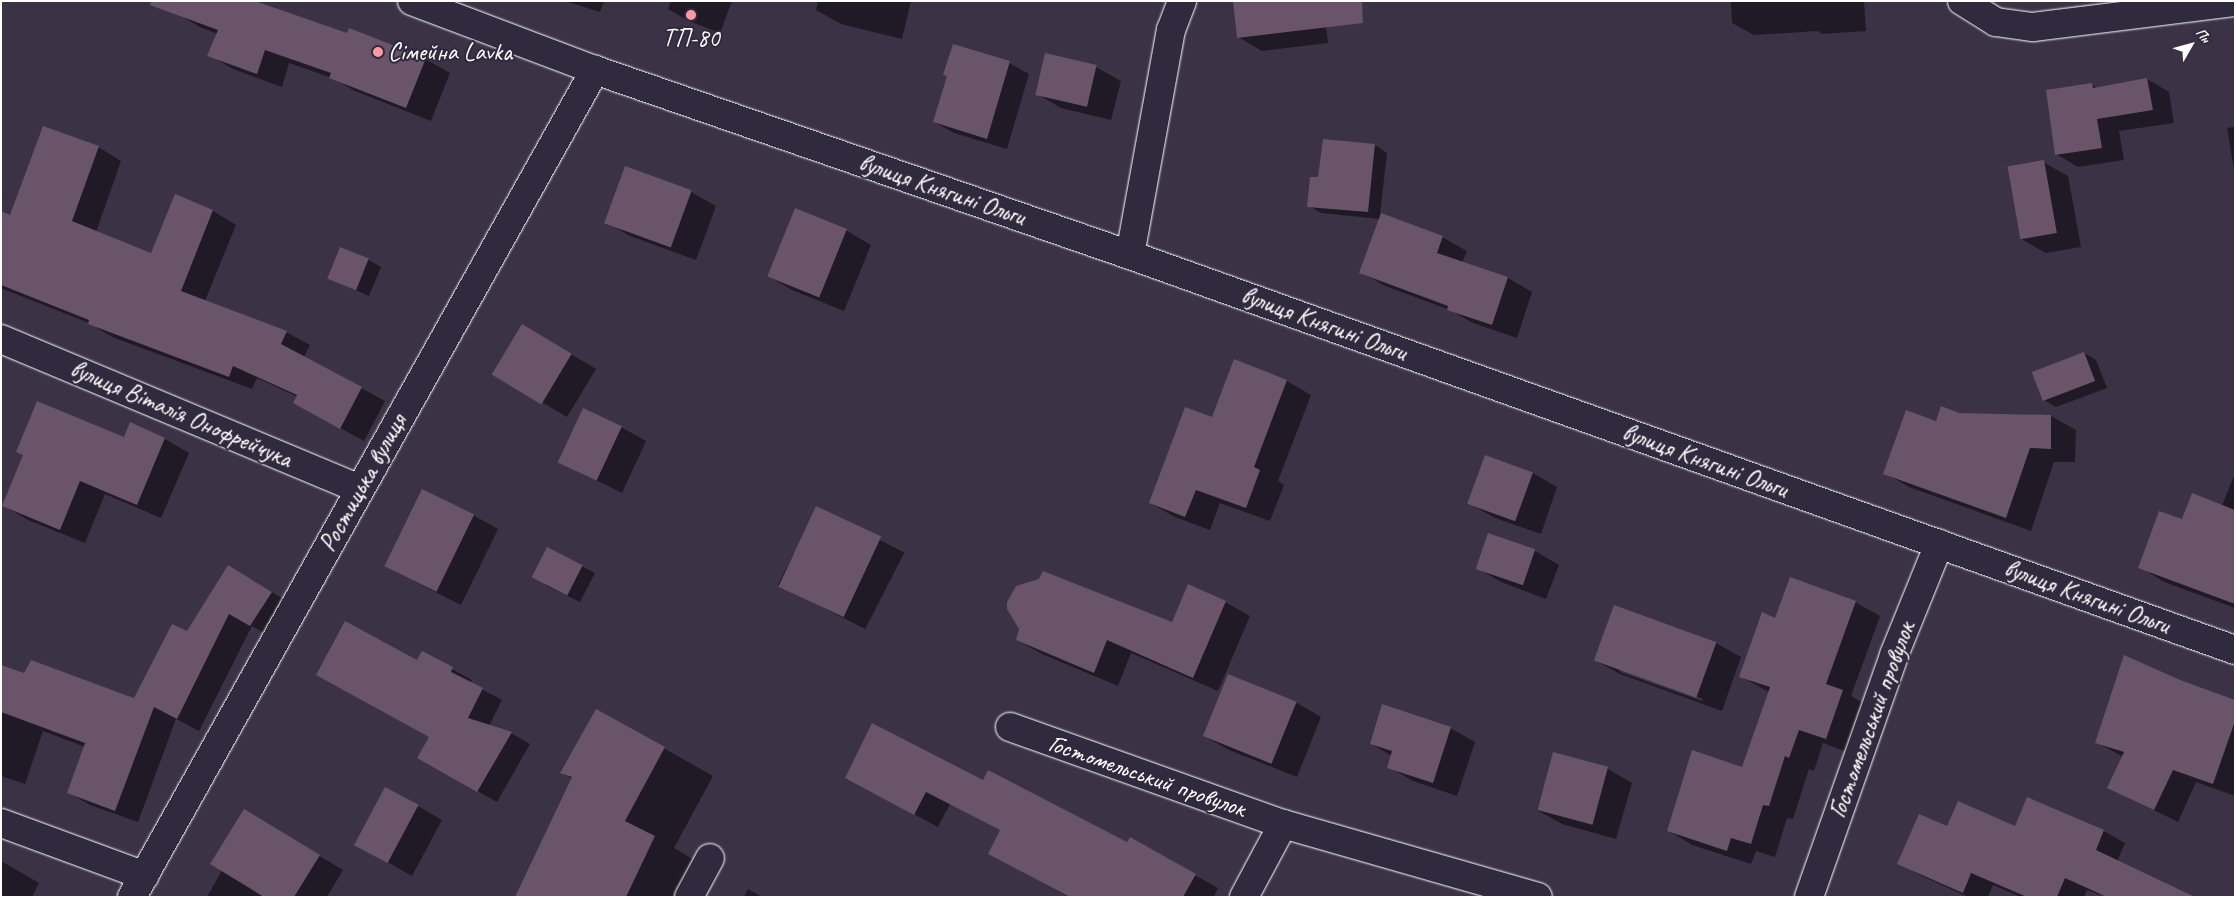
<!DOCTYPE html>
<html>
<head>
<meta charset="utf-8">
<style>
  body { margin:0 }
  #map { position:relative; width:2236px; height:898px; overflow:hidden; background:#3b3246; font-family:Caveat,sans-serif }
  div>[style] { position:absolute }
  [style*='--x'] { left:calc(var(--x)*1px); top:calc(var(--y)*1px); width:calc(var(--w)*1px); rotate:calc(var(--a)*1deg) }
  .shadow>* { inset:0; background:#0007; transform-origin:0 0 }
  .building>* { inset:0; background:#6a5469; transform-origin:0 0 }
  .roads { filter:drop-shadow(0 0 1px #fff) drop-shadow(0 0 1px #fff) }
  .minor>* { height:28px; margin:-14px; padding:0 14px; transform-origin:14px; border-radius:14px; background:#2f2a3d }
  .dots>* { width:14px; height:14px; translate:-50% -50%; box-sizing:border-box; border:2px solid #2f2a3d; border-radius:50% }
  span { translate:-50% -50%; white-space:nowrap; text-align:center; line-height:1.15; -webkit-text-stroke:4px #2f2a3d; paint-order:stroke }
  .poi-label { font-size:25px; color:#fff }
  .left { translate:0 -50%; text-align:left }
  .street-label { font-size:25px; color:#fff }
  .frame { position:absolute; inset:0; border:2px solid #fff; pointer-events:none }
  .north { position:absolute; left:2166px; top:20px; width:50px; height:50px; -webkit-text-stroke:4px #2f2a3d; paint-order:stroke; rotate:52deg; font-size:14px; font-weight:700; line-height:20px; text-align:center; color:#fff }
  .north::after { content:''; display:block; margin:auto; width:18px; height:22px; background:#fff; clip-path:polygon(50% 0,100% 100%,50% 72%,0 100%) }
</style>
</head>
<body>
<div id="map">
  <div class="shadow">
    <i style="clip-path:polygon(565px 1px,604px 1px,600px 12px)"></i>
    <i style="clip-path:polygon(671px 1px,732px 1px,720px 33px,689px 21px,668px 9px)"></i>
    <i style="clip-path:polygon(818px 1px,911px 1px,902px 39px,841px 24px,816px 10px)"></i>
    <i style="clip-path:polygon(1323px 1px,1328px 43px,1262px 51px,1238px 37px)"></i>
    <i style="clip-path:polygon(1731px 1px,1864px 1px,1866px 31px,1822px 34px,1818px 31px,1754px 35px,1732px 23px)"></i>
    <i style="clip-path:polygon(176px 13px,425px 59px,450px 73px,431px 121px,355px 91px,332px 78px,289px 63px,282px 87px,233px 69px,209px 55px,217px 34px,200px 27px)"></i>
    <i style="clip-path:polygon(1009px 63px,1029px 74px,1007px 149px,954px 133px,934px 122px,948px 76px)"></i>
    <i style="clip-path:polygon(1096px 67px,1121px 81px,1111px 120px,1061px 108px,1037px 94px)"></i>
    <i style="clip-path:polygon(2147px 79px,2169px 92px,2174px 123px,2119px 131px,2124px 160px,2078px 167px,2056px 154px,2092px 85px,2098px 88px)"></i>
    <i style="clip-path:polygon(2235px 127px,2235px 176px,2227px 128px)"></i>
    <i style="clip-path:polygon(1375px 145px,1387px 153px,1380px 214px,1442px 237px,1467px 251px,1462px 263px,1508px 278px,1532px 292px,1517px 338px,1473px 323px,1450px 310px,1385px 286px,1361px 272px,1380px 219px,1321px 213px,1309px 206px,1320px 179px)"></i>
    <i style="clip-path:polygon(98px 147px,121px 161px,96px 232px,152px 254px,176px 196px,213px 211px,236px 225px,205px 301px,286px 332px,310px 345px,304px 357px,385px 401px,364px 441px,318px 416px,298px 397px,257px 378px,252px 389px,112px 337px,89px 323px,3px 289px,1px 290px,1px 213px,11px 216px)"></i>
    <i style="clip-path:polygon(2043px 162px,2068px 176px,2081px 247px,2046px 253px,2021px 239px)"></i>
    <i style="clip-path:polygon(691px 192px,716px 206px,696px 260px,630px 236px,606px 222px)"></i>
    <i style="clip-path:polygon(795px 209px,847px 231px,871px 245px,844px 311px,792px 290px,768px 276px)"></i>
    <i style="clip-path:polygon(369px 260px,381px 267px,369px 296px,329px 278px)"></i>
    <i style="clip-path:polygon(547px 340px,596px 369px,567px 417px,494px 374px)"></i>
    <i style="clip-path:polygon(2084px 353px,2096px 360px,2107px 388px,2056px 407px,2044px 400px)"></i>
    <i style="clip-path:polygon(1287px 381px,1311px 395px,1278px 481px,1284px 485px,1270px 521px,1220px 503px,1210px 530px,1175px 517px,1150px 503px,1213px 418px)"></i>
    <i style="clip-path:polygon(1959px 414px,2051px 416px,2076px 430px,2075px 462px,2054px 462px,2031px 531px,1909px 487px,1885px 473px,1936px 422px)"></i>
    <i style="clip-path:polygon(131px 424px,165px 439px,189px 453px,161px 518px,105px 494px,85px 543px,28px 520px,4px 506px,125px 439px)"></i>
    <i style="clip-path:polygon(621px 427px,646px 441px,622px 493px,560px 462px)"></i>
    <i style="clip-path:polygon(1533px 473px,1557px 487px,1541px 534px,1495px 518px,1470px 504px)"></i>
    <i style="clip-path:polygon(2235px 473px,2235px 608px,2164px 582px,2140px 567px,2183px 521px,2222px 506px)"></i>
    <i style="left:817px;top:508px;width:98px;height:86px;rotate:27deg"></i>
    <i style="clip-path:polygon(473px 515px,498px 529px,461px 605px,386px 567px)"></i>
    <i style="clip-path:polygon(1489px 534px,1535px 551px,1559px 565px,1546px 599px,1501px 582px,1477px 568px)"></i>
    <i style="clip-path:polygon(548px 549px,595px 573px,580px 602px,545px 585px)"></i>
    <i style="clip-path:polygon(251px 579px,293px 605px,273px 638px,252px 626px,199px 731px,176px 719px,138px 822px,90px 805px,68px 792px,85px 747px,43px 731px,25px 784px,1px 776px,1px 666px,24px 674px,143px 703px,187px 633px)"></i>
    <i style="clip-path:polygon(1225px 602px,1250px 616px,1218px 691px,1131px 653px,1118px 686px,1042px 654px,1017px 640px,1173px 623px)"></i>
    <i style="clip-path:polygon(1855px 602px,1880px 616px,1851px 696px,1867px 705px,1850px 753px,1823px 743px,1814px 771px,1809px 769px,1793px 819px,1787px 818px,1775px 857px,1756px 851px,1751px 864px,1692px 845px,1668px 830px,1743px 768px,1769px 692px,1740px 676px,1776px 619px)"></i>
    <i style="clip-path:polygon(evenodd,1716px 643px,1741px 657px,1722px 711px,1620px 674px,1595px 660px,1716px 643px,1620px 669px,1703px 699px,1702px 701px,1620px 672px,1620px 669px)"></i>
    <i style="clip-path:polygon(423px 653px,472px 680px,470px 683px,502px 700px,489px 726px,511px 733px,530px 744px,497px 802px,419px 758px,431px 737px,418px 662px)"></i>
    <i style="clip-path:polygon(1229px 676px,1297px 703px,1321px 717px,1297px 777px,1229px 750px,1204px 736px)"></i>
    <i style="clip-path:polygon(2179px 682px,2235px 701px,2235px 796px,2196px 782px,2178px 822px,2109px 788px,2123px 757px,2096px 742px)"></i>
    <i style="clip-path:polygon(596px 710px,713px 776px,674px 848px,703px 865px,688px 897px,517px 897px,573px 779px,561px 772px)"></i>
    <i style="clip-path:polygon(1450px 728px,1475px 742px,1457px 796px,1413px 781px,1389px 767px,1392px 756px,1371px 744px)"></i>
    <i style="clip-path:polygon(1554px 753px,1608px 769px,1632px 783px,1616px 839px,1562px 824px,1537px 810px)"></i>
    <i style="clip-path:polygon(846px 778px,983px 782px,1127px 844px,1130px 839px,1218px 888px,1214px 897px,1069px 897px,989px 854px,1001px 830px,950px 804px,938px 827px)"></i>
    <i style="clip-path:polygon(2028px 799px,2104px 831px,2125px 843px,2107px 886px,2104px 885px,2100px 895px,2087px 890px,2084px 897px,2021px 897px,1993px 885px,1988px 897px,1968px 897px,1920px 875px,1898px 863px,1948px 828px,2015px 828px)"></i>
    <i style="clip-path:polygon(418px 806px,442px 820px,412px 876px,380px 858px)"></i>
    <i style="clip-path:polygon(268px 825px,343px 870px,327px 897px,207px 897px,222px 870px)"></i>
    <i style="clip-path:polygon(1px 861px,39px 883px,32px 897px,1px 897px)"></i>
    <i style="clip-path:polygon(748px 889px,762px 897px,744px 897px)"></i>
  </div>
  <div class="building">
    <i style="clip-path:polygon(151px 1px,255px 1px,347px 33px,349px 28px,426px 58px,406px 108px,329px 78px,331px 73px,265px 50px,257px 74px,207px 56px,218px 30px,150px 5px)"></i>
    <i style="clip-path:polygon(1233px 1px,1362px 1px,1363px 23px,1237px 38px)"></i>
    <i style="clip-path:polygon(953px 44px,1010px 61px,987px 139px,933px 122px,947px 76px,943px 75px)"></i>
    <i style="left:1045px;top:53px;width:53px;height:43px;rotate:13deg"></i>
    <i style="clip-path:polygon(2147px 78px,2153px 110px,2097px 119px,2102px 148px,2055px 155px,2046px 90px,2092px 83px,2093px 88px)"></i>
    <i style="clip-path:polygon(43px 126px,99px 146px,72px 221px,151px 253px,175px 194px,213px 210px,181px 291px,287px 331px,281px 344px,362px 387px,340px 429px,293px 403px,297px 395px,233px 366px,229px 377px,88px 324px,89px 320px,1px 285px,1px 211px,10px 215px)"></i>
    <i style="clip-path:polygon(1323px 139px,1375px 144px,1368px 212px,1307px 207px,1310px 177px,1318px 177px)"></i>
    <i style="left:2044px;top:160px;width:74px;height:37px;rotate:80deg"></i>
    <i style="left:625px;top:166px;width:71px;height:61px;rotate:20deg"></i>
    <i style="left:795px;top:208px;width:56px;height:74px;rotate:22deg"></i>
    <i style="clip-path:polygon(1381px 213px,1443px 236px,1437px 253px,1508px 277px,1492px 325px,1447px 310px,1448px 306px,1359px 273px)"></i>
    <i style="left:340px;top:247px;width:31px;height:34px;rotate:22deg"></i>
    <i style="left:522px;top:324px;width:58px;height:59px;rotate:31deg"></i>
    <i style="left:2084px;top:352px;width:31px;height:56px;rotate:69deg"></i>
    <i style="clip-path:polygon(1234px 359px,1287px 380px,1254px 467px,1260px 470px,1246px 508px,1196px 490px,1185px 517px,1149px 503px,1185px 407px,1212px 417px)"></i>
    <i style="clip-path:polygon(37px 401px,124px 437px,130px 422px,165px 438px,137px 505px,80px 481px,60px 530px,2px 506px,23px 455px,16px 452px)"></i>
    <i style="clip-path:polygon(1941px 406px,1959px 413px,2051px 415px,2051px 449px,2030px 448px,2006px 518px,1883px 474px,1906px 410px,1936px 421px)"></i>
    <i style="left:583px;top:408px;width:43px;height:60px;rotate:25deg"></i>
    <i style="left:1485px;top:455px;width:51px;height:52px;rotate:20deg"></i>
    <i style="left:422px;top:489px;width:58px;height:86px;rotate:26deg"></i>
    <i style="clip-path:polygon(2192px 493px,2235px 510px,2235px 604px,2138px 568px,2159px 511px,2182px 519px)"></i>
    <i style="left:816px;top:506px;width:72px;height:89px;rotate:25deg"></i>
    <i style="left:1488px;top:533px;width:50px;height:38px;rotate:19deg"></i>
    <i style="left:547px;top:547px;width:40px;height:34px;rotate:27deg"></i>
    <i style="clip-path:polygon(228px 565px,272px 592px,250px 626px,229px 614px,177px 719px,154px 707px,115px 811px,67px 793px,85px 743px,1px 712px,1px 665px,24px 673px,31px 660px,139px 700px,134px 698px,172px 624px,187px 631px)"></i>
    <i style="clip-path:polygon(1043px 571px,1172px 622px,1188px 584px,1226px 601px,1193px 678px,1107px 640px,1094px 673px,1016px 640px,1019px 629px,1007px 609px,1007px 602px,1016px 586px,1039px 579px)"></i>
    <i style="clip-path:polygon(1790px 577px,1856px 601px,1826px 684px,1843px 690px,1826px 739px,1799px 730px,1789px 758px,1785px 756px,1769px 806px,1763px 805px,1751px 844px,1731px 838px,1727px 851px,1667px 831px,1692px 750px,1742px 767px,1770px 687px,1739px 677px,1762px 612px,1775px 618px)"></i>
    <i style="left:1614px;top:605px;width:109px;height:59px;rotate:20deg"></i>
    <i style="clip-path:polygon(345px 621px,417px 660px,422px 651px,453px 667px,451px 672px,483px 688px,468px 718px,512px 732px,477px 792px,417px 758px,429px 737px,316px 675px)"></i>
    <i style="clip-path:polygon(2124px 655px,2180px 680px,2235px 700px,2235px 721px,2213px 784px,2173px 770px,2154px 810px,2107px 788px,2124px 752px,2095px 743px)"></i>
    <i style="left:1228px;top:674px;width:74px;height:67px;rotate:22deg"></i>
    <i style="clip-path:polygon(1382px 704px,1451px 727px,1433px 783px,1387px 768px,1392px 751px,1370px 744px)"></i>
    <i style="clip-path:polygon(596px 709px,665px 747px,625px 821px,655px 836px,626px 897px,515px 897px,572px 777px,560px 773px)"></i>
    <i style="clip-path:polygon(872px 723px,983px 780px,988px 770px,1127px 842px,1130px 837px,1196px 874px,1183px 897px,1070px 897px,988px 854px,1000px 830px,926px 792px,914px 815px,845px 778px)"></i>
    <i style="left:1553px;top:752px;width:57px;height:60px;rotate:15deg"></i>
    <i style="left:385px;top:787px;width:38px;height:66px;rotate:28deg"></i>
    <i style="clip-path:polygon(2027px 797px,2104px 830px,2096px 850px,2195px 897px,2107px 897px,2065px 878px,2057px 897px,2027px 897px,1971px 873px,1963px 893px,1897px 864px,1919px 814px,1947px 826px,1958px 801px,2015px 826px)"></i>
    <i style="clip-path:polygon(244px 809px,320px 855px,294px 897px,264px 897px,210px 864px)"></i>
  </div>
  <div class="roads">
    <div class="minor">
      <i style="--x:412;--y:1;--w:196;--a:20.7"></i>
      <i style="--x:595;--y:70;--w:566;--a:19.08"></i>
      <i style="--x:1130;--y:255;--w:1173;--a:19.67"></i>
      <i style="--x:1962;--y:1;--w:40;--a:32"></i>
      <i style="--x:1996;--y:22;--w:37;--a:8"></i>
      <i style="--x:2033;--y:27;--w:204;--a:-7.1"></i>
      <i style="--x:1130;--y:255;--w:229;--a:-79.7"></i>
      <i style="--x:1171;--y:30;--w:31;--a:-69"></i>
      <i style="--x:1;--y:339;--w:389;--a:22.7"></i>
      <i style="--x:1010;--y:727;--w:290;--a:19.6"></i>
      <i style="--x:1283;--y:824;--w:265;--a:16"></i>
      <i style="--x:1;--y:823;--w:153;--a:20.2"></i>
      <i style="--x:132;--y:897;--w:948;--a:-60.76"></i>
      <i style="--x:689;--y:897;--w:44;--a:-61.7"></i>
      <i style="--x:1244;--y:897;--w:83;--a:-61.9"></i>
      <i style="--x:1809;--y:897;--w:256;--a:-70.6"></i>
      <i style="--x:1894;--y:655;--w:120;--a:-67.9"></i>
    </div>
  </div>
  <div class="dots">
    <i style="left:691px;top:15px;background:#ff9aa2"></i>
    <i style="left:378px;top:52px;background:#ff9aa2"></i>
  </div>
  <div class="poi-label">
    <span style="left:691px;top:38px">ТП-80</span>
    <span class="left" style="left:388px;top:52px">Сімейна Lavka</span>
  </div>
  <div class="street-label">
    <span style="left:942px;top:190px;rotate:19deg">вулиця Княгині Ольги</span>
    <span style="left:1324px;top:324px;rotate:20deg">вулиця Княгині Ольги</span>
    <span style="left:181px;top:414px;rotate:23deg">вулиця Віталія Онофрейчука</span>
    <span style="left:1705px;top:461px;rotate:20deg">вулиця Княгині Ольги</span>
    <span style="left:363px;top:483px;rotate:-61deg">Ростицька вулиця</span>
    <span style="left:2087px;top:597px;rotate:20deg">вулиця Княгині Ольги</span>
    <span style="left:1872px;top:720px;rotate:-70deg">Гостомельський провулок</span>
    <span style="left:1147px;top:776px;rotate:19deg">Гостомельський провулок</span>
  </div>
  <div class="frame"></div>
  <div class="north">Пн</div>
</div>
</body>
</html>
